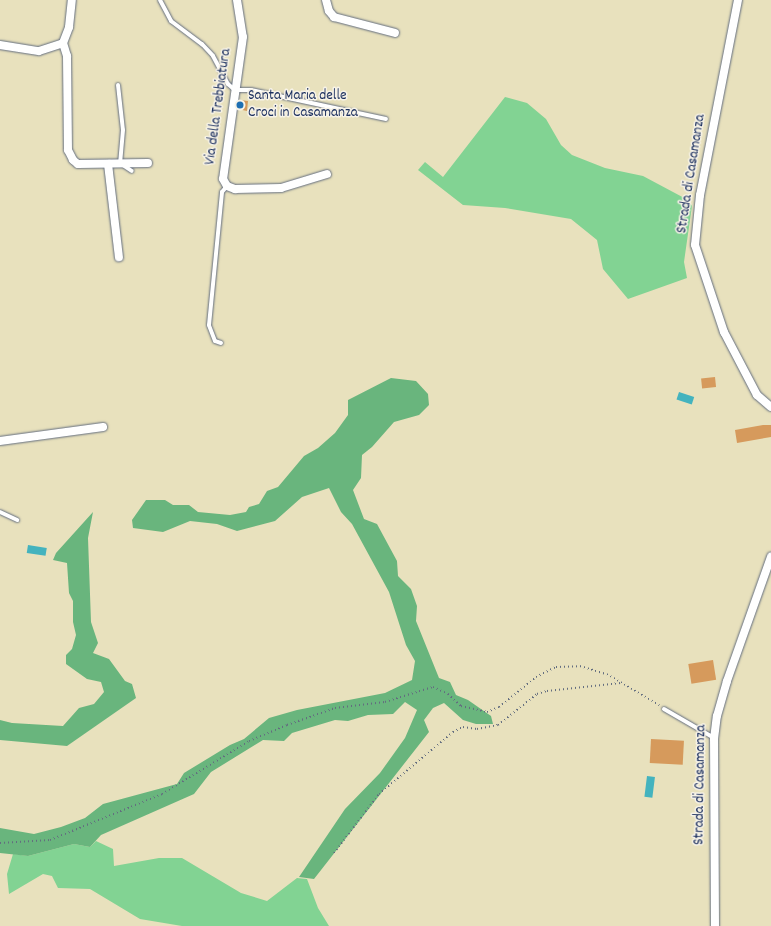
<!DOCTYPE html>
<html>
<head>
<meta charset="utf-8">
<style>
  body { margin:0 }
  #map { position:relative; width:771px; height:926px; overflow:hidden; background:#e8e1bd; font-family:Dekko,sans-serif }
  div>[style] { position:absolute }
  [style*='--x'] { left:calc(var(--x)*1px); top:calc(var(--y)*1px); width:calc(var(--w)*1px); rotate:calc(var(--a)*1deg) }
  .green>* { inset:0; background:#82d393 }
  .forest>* { inset:0; background:#69b57d }
  .water>* { inset:0; background:#44b3be; transform-origin:0 0 }
  .building>* { inset:0; background:#d69a5c; transform-origin:0 0 }
  .path>* { height:2px; margin-top:-1px; transform-origin:0; background:repeating-linear-gradient(90deg,#636d7f 0 1px,transparent 0 4px) }
  .roads { filter:drop-shadow(0 0 1px #636d7f) drop-shadow(0 0 1px #636d7f) }
  .lane>* { height:4px; margin:-2px; padding:0 2px; transform-origin:2px; border-radius:2px; background:#fff }
  .street>* { height:8px; margin:-4px; padding:0 4px; transform-origin:4px; border-radius:4px; background:#fff }
  .dots>* { width:11px; height:11px; translate:-50% -50%; box-sizing:border-box; border:2px solid #f7f3e8; border-radius:50% }
  span { translate:-50% -50%; white-space:nowrap; text-align:center; line-height:1.15; -webkit-text-stroke:3px #f7f3e8; paint-order:stroke }
  .poi-label { font-size:15px; color:#1b2f5e }
  .left { translate:0 -50%; text-align:left }
  .street-label { font-size:15px; color:#1b2f5e }
</style>
</head>
<body>
<div id="map">
  <div class="green">
    <i style="clip-path:polygon(505px 97px,527px 103px,546px 119px,561px 145px,572px 155px,605px 168px,643px 176px,688px 200px,692px 206px,684px 262px,687px 278px,628px 299px,603px 269px,597px 240px,571px 219px,505px 208px,463px 205px,418px 170px,425px 162px,443px 177px)"></i>
    <i style="clip-path:polygon(96px 841px,113px 849px,114px 866px,159px 858px,182px 858px,241px 893px,267px 901px,297px 878px,307px 879px,318px 908px,329px 926px,182px 926px,140px 919px,90px 889px,58px 888px,52px 876px,43px 874px,9px 894px,7px 874px,13px 854px,28px 856px,74px 844px,90px 847px)"></i>
  </div>
  <div class="forest">
    <i style="clip-path:polygon(391px 378px,416px 381px,428px 394px,429px 405px,419px 415px,394px 422px,372px 447px,362px 455px,361px 478px,353px 490px,364px 519px,377px 524px,397px 561px,398px 576px,411px 589px,417px 606px,416px 621px,439px 678px,450px 682px,456px 695px,468px 700px,491px 716px,493px 724px,476px 724px,463px 720px,444px 703px,433px 708px,424px 720px,429px 732px,314px 879px,299px 877px,345px 809px,380px 773px,405px 738px,417px 710px,405px 702px,393px 714px,368px 715px,348px 721px,335px 720px,292px 733px,284px 741px,263px 740px,211px 772px,194px 794px,101px 835px,90px 847px,74px 844px,28px 856px,0 853px,0 828px,34px 834px,61px 827px,85px 818px,103px 804px,177px 784px,184px 773px,230px 745px,244px 739px,269px 718px,297px 710px,385px 693px,412px 680px,415px 661px,406px 645px,389px 592px,352px 524px,341px 512px,329px 488px,302px 497px,275px 521px,237px 531px,217px 524px,190px 521px,163px 532px,133px 528px,132px 520px,146px 500px,165px 500px,173px 505px,189px 505px,198px 512px,230px 515px,246px 512px,249px 507px,259px 504px,267px 491px,278px 487px,304px 456px,318px 448px,335px 433px,348px 415px,348px 400px)"></i>
    <i style="clip-path:polygon(93px 512px,88px 538px,91px 622px,98px 643px,93px 653px,109px 659px,125px 681px,132px 684px,136px 698px,67px 746px,0 740px,0 720px,12px 723px,63px 726px,79px 708px,94px 704px,104px 692px,101px 682px,87px 679px,66px 664px,66px 655px,72px 649px,76px 635px,73px 622px,73px 601px,69px 593px,67px 563px,53px 560px,56px 553px)"></i>
  </div>
  <div class="water">
    <i style="left:679px;top:392px;width:16px;height:8px;rotate:18deg"></i>
    <i style="left:28px;top:545px;width:19px;height:8px;rotate:9deg"></i>
    <i style="left:647px;top:776px;width:8px;height:21px;rotate:7deg"></i>
  </div>
  <div class="building">
    <i style="clip-path:polygon(240px 100px,248px 101px,247px 111px,238px 109px)"></i>
    <i style="left:715px;top:377px;width:10px;height:14px;rotate:84deg"></i>
    <i style="clip-path:polygon(763px 425px,771px 425px,771px 437px,737px 443px,735px 430px)"></i>
    <i style="left:713px;top:660px;width:20px;height:25px;rotate:81deg"></i>
    <i style="left:651px;top:739px;width:33px;height:24px;rotate:3deg"></i>
  </div>
  <div class="path">
    <i style="--x:0;--y:843;--w:50;--a:-3.4"></i>
    <i style="--x:50;--y:840;--w:121;--a:-22.3"></i>
    <i style="--x:162;--y:794;--w:102;--a:-31.3"></i>
    <i style="--x:249;--y:741;--w:41;--a:-22.8"></i>
    <i style="--x:287;--y:725;--w:51;--a:-19.5"></i>
    <i style="--x:335;--y:708;--w:50;--a:-6.8"></i>
    <i style="--x:385;--y:702;--w:50;--a:-17.4"></i>
    <i style="--x:433;--y:687;--w:17;--a:25"></i>
    <i style="--x:448;--y:694;--w:18;--a:43"></i>
    <i style="--x:461;--y:706;--w:27;--a:13"></i>
    <i style="--x:487;--y:712;--w:13;--a:-23"></i>
    <i style="--x:499;--y:707;--w:48;--a:-39"></i>
    <i style="--x:536;--y:677;--w:22;--a:-27"></i>
    <i style="--x:556;--y:667;--w:24;--a:-2"></i>
    <i style="--x:580;--y:666;--w:28;--a:17"></i>
    <i style="--x:607;--y:674;--w:61;--a:30.8"></i>
    <i style="--x:334;--y:853;--w:74;--a:-52.7"></i>
    <i style="--x:379;--y:794;--w:97;--a:-40"></i>
    <i style="--x:453;--y:732;--w:11;--a:-27"></i>
    <i style="--x:463;--y:727;--w:14;--a:8"></i>
    <i style="--x:477;--y:729;--w:21;--a:-11"></i>
    <i style="--x:498;--y:725;--w:50;--a:-38.5"></i>
    <i style="--x:537;--y:694;--w:10;--a:-17"></i>
    <i style="--x:547;--y:691;--w:74;--a:-6.2"></i>
  </div>
  <div class="roads">
    <div class="lane">
      <i style="--x:160;--y:0;--w:24;--a:62"></i>
      <i style="--x:171;--y:21;--w:39;--a:37"></i>
      <i style="--x:202;--y:44;--w:16;--a:47"></i>
      <i style="--x:213;--y:56;--w:32;--a:62"></i>
      <i style="--x:228;--y:84;--w:9;--a:41"></i>
      <i style="--x:235;--y:90;--w:16;--a:0"></i>
      <i style="--x:251;--y:90;--w:138;--a:12.1"></i>
      <i style="--x:118;--y:85;--w:45;--a:83.7"></i>
      <i style="--x:123;--y:130;--w:33;--a:95"></i>
      <i style="--x:120;--y:163;--w:14;--a:34"></i>
      <i style="--x:221;--y:343;--w:6;--a:-162"></i>
      <i style="--x:215;--y:341;--w:17;--a:-111"></i>
      <i style="--x:209;--y:325;--w:134;--a:-84.4"></i>
      <i style="--x:222;--y:192;--w:8;--a:-50"></i>
      <i style="--x:0;--y:512;--w:19;--a:25"></i>
      <i style="--x:664;--y:709;--w:58;--a:30.1"></i>
    </div>
    <div class="street">
      <i style="--x:237;--y:0;--w:37;--a:81"></i>
      <i style="--x:243;--y:37;--w:143;--a:98"></i>
      <i style="--x:223;--y:179;--w:8;--a:60"></i>
      <i style="--x:227;--y:186;--w:9;--a:21"></i>
      <i style="--x:235;--y:189;--w:46;--a:-1.2"></i>
      <i style="--x:281;--y:188;--w:48;--a:-16.9"></i>
      <i style="--x:326;--y:0;--w:11;--a:75"></i>
      <i style="--x:329;--y:11;--w:8;--a:50"></i>
      <i style="--x:334;--y:17;--w:63;--a:14.7"></i>
      <i style="--x:738;--y:0;--w:199;--a:101"></i>
      <i style="--x:700;--y:195;--w:50;--a:95.7"></i>
      <i style="--x:695;--y:245;--w:92;--a:71.6"></i>
      <i style="--x:724;--y:332;--w:71;--a:62.4"></i>
      <i style="--x:757;--y:395;--w:18;--a:41"></i>
      <i style="--x:63;--y:43;--w:14;--a:73"></i>
      <i style="--x:67;--y:56;--w:94;--a:89.4"></i>
      <i style="--x:68;--y:150;--w:11;--a:63"></i>
      <i style="--x:73;--y:160;--w:6;--a:39"></i>
      <i style="--x:78;--y:164;--w:70;--a:-0.8"></i>
      <i style="--x:0;--y:45;--w:39;--a:9"></i>
      <i style="--x:39;--y:51;--w:25;--a:-18"></i>
      <i style="--x:63;--y:43;--w:17;--a:-69"></i>
      <i style="--x:69;--y:27;--w:27;--a:-84"></i>
      <i style="--x:108;--y:164;--w:94;--a:83.3"></i>
      <i style="--x:0;--y:441;--w:104;--a:-7.7"></i>
      <i style="--x:715;--y:926;--w:187;--a:-90.3"></i>
      <i style="--x:714;--y:739;--w:23;--a:-83"></i>
      <i style="--x:717;--y:716;--w:36;--a:-74"></i>
      <i style="--x:727;--y:681;--w:132;--a:-70.5"></i>
    </div>
  </div>
  <div class="dots">
    <i style="left:240px;top:105px;background:#1f6fb2"></i>
  </div>
  <div class="poi-label">
    <span class="left" style="left:248px;top:105px">Santa Maria delle<br>Croci in Casamanza</span>
  </div>
  <div class="street-label">
    <span style="left:219px;top:107px;rotate:-82deg">Via della Trebbiatura</span>
    <span style="left:692px;top:174px;rotate:-81deg">Strada di Casamanza</span>
    <span style="left:701px;top:785px;rotate:-89deg">Strada di Casamanza</span>
  </div>
</div>
</body>
</html>
